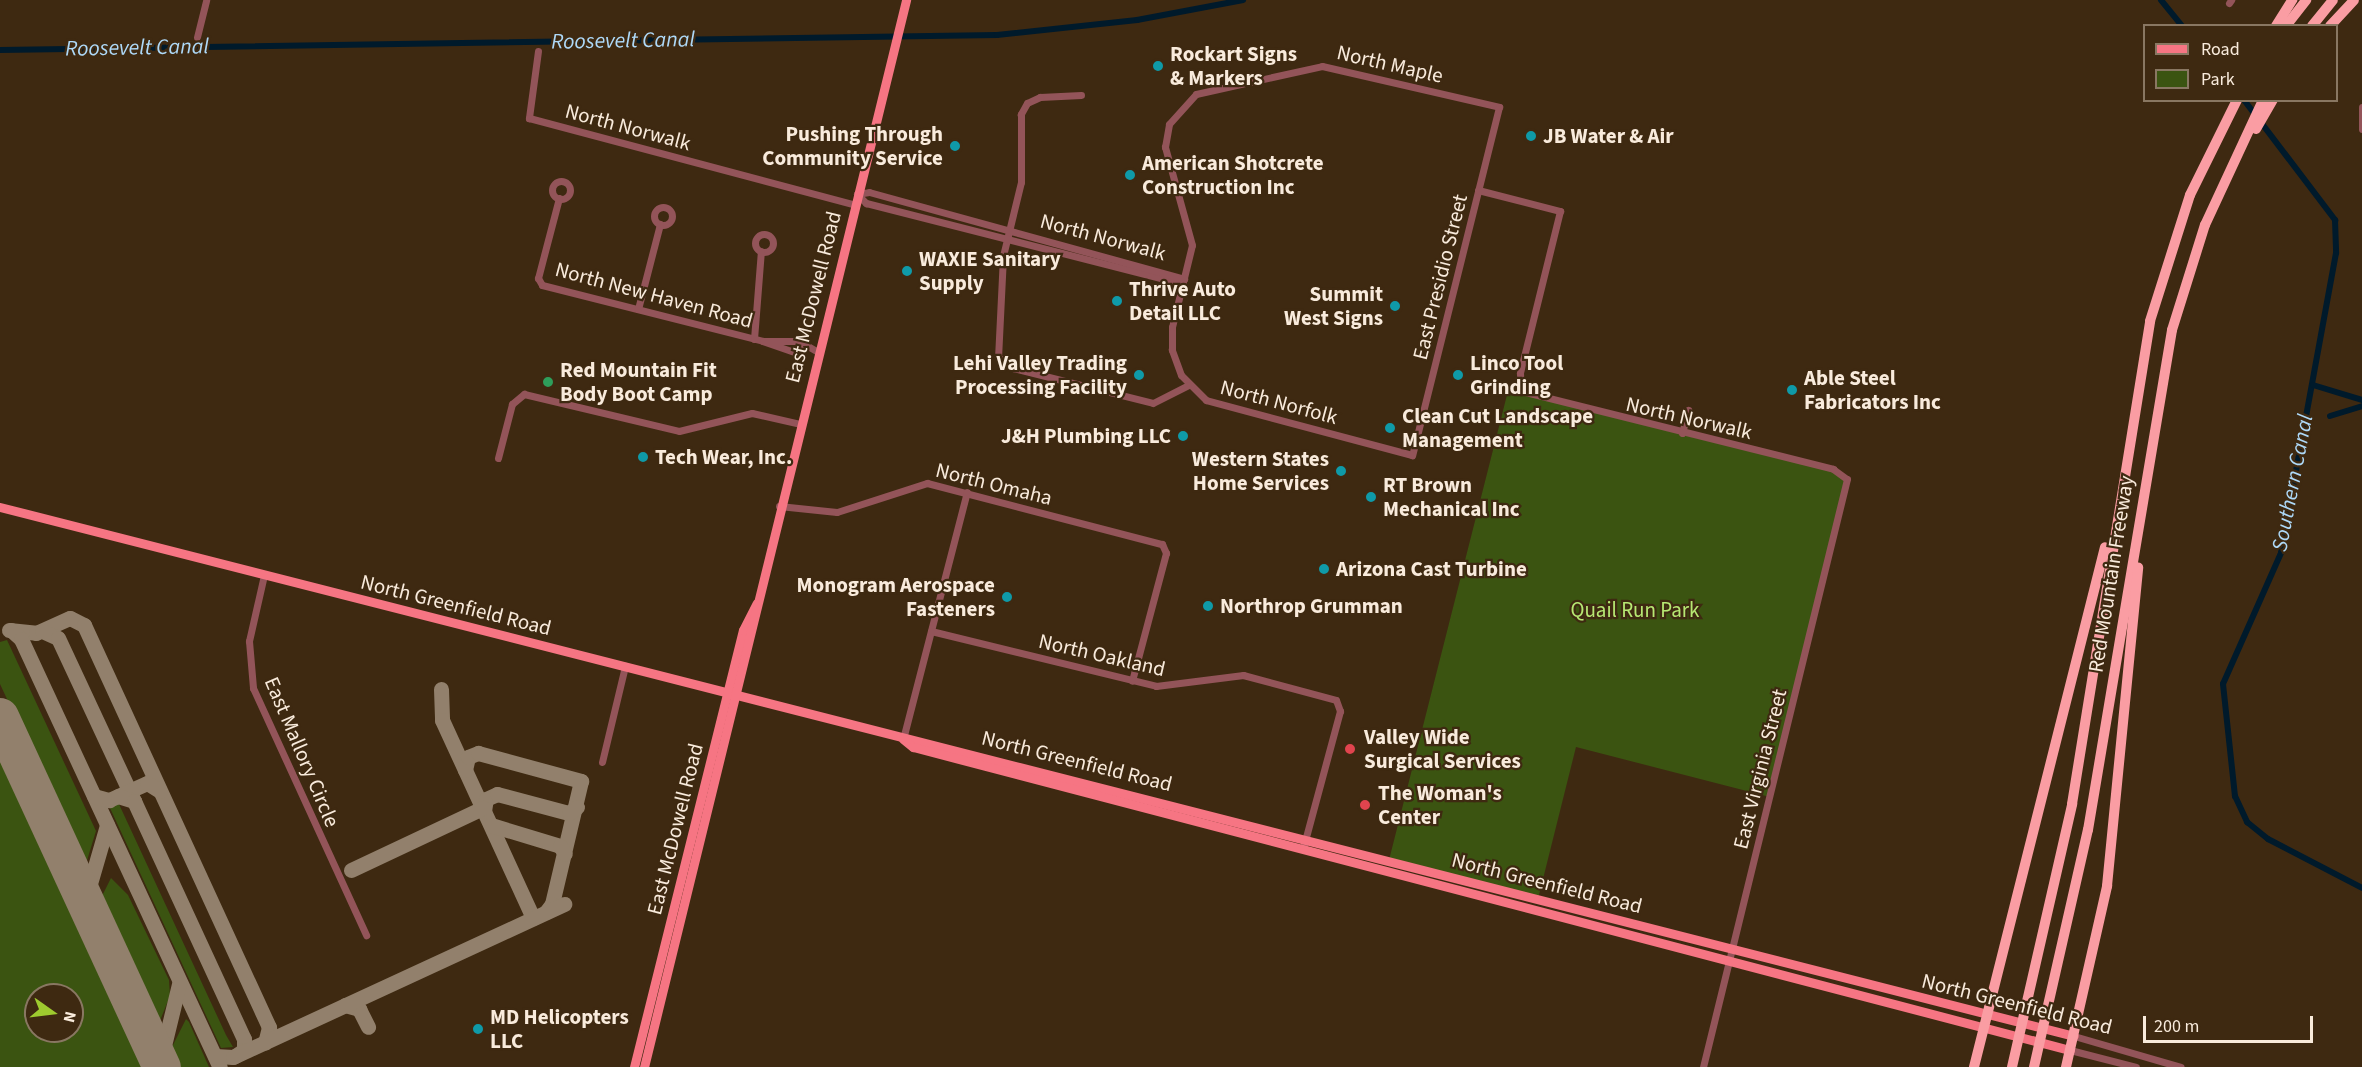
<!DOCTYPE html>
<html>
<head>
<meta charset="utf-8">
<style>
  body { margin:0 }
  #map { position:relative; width:2362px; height:1067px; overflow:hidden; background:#3e2911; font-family:"Source Sans 3",sans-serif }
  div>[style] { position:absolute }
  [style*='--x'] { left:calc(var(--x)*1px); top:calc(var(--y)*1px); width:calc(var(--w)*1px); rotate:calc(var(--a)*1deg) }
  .green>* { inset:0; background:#3b5411 }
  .canal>* { height:6px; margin:-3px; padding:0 3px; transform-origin:3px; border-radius:3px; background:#001a2b }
  .taxiway>* { height:15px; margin:-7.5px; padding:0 7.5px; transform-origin:7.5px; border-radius:7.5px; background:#92806c }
  .runway>* { height:38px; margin:-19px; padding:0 19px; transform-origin:19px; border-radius:19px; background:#92806c }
  .minor>* { height:7px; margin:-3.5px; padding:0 3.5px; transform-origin:3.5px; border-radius:3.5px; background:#935459 }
  .minor>.ring { margin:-3.5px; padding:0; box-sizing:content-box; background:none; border:7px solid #935459; border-radius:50% }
  .major>* { height:9px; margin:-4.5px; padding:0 4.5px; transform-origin:4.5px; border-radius:4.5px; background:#f67583 }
  .highway>* { height:10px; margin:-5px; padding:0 5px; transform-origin:5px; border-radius:5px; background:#fa9da3 }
  .dots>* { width:16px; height:16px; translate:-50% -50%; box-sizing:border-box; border:3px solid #3e2911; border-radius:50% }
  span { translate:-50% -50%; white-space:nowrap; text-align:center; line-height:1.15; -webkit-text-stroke:4.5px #3e2911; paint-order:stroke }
  .poi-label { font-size:21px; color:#f9ebdc; font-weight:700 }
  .left { translate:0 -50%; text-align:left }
  .right { translate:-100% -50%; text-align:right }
  .street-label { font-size:21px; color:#f9ebdc }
  .park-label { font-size:21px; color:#b7e873 }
  .water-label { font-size:22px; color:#aed9f8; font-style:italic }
  .legend { position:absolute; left:2143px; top:24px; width:195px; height:78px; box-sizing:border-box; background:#3e2911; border:2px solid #897762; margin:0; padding:8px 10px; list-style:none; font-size:18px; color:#f9ebdc }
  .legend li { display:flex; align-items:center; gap:12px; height:30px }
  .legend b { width:30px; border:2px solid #897762 }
  .north { position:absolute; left:24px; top:983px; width:60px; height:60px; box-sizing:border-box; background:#3e2911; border:2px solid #897762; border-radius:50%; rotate:104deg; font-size:16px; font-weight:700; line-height:24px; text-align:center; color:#f9ebdc }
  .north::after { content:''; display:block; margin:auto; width:21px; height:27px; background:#9eca2f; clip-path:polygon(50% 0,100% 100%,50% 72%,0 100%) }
  .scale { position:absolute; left:2143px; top:1016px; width:170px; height:27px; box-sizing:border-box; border:3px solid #f9ebdc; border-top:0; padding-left:8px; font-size:18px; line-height:21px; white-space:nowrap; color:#f9ebdc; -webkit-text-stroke:4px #3e2911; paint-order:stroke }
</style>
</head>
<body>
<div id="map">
  <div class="green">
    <i style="clip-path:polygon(1509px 387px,1833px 469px,1847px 479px,1770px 797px,1576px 747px,1538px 899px,1389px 860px)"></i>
    <i style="clip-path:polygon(7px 640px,96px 831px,85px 867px,0 684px,0 642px)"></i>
    <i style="clip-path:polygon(evenodd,0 749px,146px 1063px,146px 1067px,0 1067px,0 749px,36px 995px,72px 995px,72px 1031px,36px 1031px,36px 995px)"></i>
    <i style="clip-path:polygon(118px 802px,226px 1035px,233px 1047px,221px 1048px,110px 808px)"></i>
    <i style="clip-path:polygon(111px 878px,128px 895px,169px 980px,170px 996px,159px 1023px,100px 900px)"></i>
    <i style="clip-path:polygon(186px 1019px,189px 1022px,209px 1067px,178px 1067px,171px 1049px)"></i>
  </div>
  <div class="canal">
    <i style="--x:2161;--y:0;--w:33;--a:51"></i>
    <i style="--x:0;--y:50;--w:997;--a:-0.86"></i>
    <i style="--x:997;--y:35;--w:141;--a:-6.1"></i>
    <i style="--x:1137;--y:20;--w:108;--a:-10.7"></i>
    <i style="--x:2244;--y:100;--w:151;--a:52.8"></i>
    <i style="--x:2335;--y:220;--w:33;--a:88"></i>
    <i style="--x:2336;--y:253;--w:305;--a:100.4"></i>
    <i style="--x:2281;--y:553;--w:143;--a:113.9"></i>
    <i style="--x:2223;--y:684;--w:113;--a:83.9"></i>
    <i style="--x:2235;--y:796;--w:29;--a:65"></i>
    <i style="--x:2247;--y:822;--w:27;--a:39"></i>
    <i style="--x:2268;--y:839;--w:106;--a:27.5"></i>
    <i style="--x:2313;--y:385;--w:51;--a:17"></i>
    <i style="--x:2330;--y:416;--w:34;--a:-17"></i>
  </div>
  <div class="taxiway">
    <i style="--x:9;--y:630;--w:27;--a:6"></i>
    <i style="--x:36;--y:633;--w:37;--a:-24"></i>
    <i style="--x:70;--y:618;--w:16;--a:27"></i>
    <i style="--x:84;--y:625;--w:443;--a:65.3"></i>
    <i style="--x:269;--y:1027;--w:16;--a:104"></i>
    <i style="--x:11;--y:630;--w:13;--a:42"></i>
    <i style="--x:21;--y:639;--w:472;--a:65.1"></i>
    <i style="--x:42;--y:631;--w:17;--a:24"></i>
    <i style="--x:58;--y:638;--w:180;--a:65"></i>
    <i style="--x:441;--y:689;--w:31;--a:88"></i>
    <i style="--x:442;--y:720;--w:218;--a:65.3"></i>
    <i style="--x:465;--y:770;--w:13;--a:-77"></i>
    <i style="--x:468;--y:757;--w:11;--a:-22"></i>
    <i style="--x:478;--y:753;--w:107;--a:15.2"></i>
    <i style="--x:581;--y:781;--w:126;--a:103.3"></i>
    <i style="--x:552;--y:904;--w:10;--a:127"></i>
    <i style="--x:94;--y:796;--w:16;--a:15"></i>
    <i style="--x:109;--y:800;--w:42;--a:-24.1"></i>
    <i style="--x:147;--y:783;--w:15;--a:32"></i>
    <i style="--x:118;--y:796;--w:17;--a:17"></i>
    <i style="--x:134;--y:801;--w:262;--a:65.2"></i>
    <i style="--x:244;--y:1039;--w:11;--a:90"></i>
    <i style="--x:244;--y:1050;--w:11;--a:146"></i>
    <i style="--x:484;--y:811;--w:12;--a:-81"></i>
    <i style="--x:486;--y:799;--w:12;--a:-24"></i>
    <i style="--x:497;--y:794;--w:74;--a:14.8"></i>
    <i style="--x:569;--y:813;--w:10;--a:-37"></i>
    <i style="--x:491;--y:825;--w:72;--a:16.9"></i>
    <i style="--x:560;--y:846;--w:9;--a:58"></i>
    <i style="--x:351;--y:870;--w:146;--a:-25.2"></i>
    <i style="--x:89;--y:909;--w:15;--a:-98"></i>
    <i style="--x:87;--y:894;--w:72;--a:-73.8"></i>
    <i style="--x:345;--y:1005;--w:15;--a:16"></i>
    <i style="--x:359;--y:1009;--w:20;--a:63"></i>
    <i style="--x:215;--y:1056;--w:18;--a:3"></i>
    <i style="--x:233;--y:1057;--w:365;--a:-24.8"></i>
    <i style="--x:160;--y:1062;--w:80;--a:-76.3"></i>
  </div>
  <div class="runway">
    <i style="--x:0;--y:717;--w:386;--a:65.2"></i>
  </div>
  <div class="minor">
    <i style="--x:2229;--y:3;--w:4;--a:-56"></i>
    <i style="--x:197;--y:37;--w:38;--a:-76"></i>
    <i style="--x:538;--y:51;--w:68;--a:97.7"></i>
    <i style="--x:529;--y:118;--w:337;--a:14.9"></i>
    <i style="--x:1322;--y:66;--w:182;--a:13"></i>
    <i style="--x:1499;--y:107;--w:359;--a:104"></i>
    <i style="--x:1412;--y:455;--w:213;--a:-165.1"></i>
    <i style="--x:1206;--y:400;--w:35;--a:-135"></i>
    <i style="--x:1181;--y:375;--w:27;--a:-110"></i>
    <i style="--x:1172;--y:350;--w:23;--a:-90"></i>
    <i style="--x:1172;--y:327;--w:84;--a:-76.3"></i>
    <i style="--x:1192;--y:245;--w:102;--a:-105.4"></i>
    <i style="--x:1165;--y:147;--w:23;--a:-80"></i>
    <i style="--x:1169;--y:124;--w:40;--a:-48"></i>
    <i style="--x:1196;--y:94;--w:129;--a:-12.5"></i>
    <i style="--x:1081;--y:95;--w:41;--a:177.2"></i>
    <i style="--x:1040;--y:97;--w:14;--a:155"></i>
    <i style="--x:1027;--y:103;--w:13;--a:119"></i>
    <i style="--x:1021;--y:114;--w:68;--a:90"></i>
    <i style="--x:1021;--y:182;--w:76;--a:103.7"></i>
    <i style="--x:1003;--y:256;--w:101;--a:92.8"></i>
    <i style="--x:998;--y:357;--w:19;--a:36"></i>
    <i style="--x:1013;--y:368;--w:144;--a:14"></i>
    <i style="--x:1153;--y:403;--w:39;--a:-27"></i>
    <i style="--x:2362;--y:107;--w:22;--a:90"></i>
    <i class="ring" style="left:552px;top:181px;width:11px;height:11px"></i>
    <i style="--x:1478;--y:190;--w:85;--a:14.4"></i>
    <i style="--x:1560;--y:211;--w:167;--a:103.9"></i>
    <i style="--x:1520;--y:373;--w:18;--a:87"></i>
    <i style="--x:1521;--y:391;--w:322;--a:14"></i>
    <i style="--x:1833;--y:469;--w:17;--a:36"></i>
    <i style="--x:1847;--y:479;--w:605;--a:103.76"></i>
    <i style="--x:857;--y:194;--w:13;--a:45"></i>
    <i style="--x:866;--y:203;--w:315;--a:14.3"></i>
    <i style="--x:1171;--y:281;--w:13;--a:-9"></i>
    <i style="--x:857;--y:194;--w:12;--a:-9"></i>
    <i style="--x:869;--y:192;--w:327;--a:15.4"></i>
    <i style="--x:559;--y:198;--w:83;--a:104.7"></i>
    <i style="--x:538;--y:278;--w:8;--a:60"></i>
    <i style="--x:542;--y:285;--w:228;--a:14.2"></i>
    <i class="ring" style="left:654px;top:207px;width:11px;height:11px"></i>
    <i class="ring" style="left:755px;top:234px;width:11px;height:11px"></i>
    <i style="--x:638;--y:309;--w:88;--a:-75.5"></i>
    <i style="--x:754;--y:339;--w:88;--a:-85.5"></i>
    <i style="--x:804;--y:348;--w:9;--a:144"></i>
    <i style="--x:797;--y:353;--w:36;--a:-161"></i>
    <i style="--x:763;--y:341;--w:36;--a:0"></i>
    <i style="--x:799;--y:341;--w:22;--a:30"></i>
    <i style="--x:1682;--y:433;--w:24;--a:-75"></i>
    <i style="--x:498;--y:458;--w:56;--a:-75.5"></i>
    <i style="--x:512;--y:404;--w:16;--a:-40"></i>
    <i style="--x:524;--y:394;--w:159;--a:13.4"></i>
    <i style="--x:679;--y:431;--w:75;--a:-13.9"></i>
    <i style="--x:752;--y:413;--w:49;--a:12.9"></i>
    <i style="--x:779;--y:506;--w:58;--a:5.9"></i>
    <i style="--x:837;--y:512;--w:95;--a:-17.9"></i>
    <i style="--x:927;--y:483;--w:243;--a:14.6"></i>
    <i style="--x:1162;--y:544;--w:10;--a:66"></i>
    <i style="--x:1166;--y:553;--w:132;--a:104.9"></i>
    <i style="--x:264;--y:575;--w:68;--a:102.8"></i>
    <i style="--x:249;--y:641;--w:47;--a:85.1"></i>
    <i style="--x:253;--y:688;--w:272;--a:65.4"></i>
    <i style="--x:931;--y:631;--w:232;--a:13.7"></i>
    <i style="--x:1156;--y:686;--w:88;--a:-7.2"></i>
    <i style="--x:1243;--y:675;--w:96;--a:15"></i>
    <i style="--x:1336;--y:700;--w:12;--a:70"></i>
    <i style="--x:1340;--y:711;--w:138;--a:105.1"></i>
    <i style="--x:903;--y:739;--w:255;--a:-75.5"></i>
    <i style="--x:602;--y:762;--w:99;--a:-76.5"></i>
    <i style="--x:2074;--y:1036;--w:111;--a:16.2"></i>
    <i style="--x:2070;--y:1050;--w:68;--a:14.4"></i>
  </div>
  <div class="major">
    <i style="--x:0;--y:507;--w:2140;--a:14.31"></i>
    <i style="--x:903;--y:739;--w:13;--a:39"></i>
    <i style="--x:913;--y:747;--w:1196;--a:14.68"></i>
    <i style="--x:634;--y:1067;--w:450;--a:-76"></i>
    <i style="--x:743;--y:630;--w:30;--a:-63"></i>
    <i style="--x:644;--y:1067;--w:1099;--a:-76.2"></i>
  </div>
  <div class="highway">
    <i style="--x:2276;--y:26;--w:31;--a:-58"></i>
    <i style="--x:2286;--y:26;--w:33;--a:-52"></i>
    <i style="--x:2312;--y:26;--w:33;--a:-51"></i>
    <i style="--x:2330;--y:26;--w:35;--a:-47"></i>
    <i style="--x:2256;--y:129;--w:34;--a:-60"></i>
    <i style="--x:1974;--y:1067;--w:536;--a:-75.86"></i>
    <i style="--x:2012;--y:1067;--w:270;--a:-77.1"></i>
    <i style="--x:2072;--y:804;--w:489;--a:-80.8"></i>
    <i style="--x:2150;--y:321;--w:132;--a:-72.4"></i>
    <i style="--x:2190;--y:195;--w:106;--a:-63.7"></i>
    <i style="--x:2034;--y:1067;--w:243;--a:-77.2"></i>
    <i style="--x:2088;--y:830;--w:507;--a:-80.46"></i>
    <i style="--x:2172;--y:330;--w:110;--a:-72.6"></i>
    <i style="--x:2205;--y:225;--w:138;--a:-65.1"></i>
    <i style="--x:2066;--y:1067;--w:186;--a:-77.2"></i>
    <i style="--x:2107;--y:886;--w:320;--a:-84.4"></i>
  </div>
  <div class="dots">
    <i style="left:1158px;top:66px;background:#0f9aa8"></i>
    <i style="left:1531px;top:136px;background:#0f9aa8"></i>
    <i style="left:955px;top:146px;background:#0f9aa8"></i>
    <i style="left:1130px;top:175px;background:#0f9aa8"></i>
    <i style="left:907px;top:271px;background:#0f9aa8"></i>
    <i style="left:1117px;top:301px;background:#0f9aa8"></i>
    <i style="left:1395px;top:306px;background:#0f9aa8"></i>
    <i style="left:1139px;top:375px;background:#0f9aa8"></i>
    <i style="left:1458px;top:375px;background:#0f9aa8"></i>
    <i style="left:548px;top:382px;background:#2e9e5b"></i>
    <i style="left:1792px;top:390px;background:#0f9aa8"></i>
    <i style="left:1390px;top:428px;background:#0f9aa8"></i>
    <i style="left:1183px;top:436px;background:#0f9aa8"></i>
    <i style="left:643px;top:457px;background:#0f9aa8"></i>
    <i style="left:1341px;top:471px;background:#0f9aa8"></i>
    <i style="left:1371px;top:497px;background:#0f9aa8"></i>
    <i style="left:1324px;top:569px;background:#0f9aa8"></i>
    <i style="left:1007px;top:597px;background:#0f9aa8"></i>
    <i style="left:1208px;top:606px;background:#0f9aa8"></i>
    <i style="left:1350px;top:749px;background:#e0444e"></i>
    <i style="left:1365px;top:805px;background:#e0444e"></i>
    <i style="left:478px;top:1029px;background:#0f9aa8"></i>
  </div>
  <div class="poi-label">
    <span class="left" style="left:1170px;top:66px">Rockart Signs<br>&amp; Markers</span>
    <span class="right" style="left:943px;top:146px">Pushing Through<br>Community Service</span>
    <span class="left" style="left:1543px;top:136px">JB Water &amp; Air</span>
    <span class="left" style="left:1142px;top:175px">American Shotcrete<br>Construction Inc</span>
    <span class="left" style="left:919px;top:271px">WAXIE Sanitary<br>Supply</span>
    <span class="left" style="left:1129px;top:301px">Thrive Auto<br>Detail LLC</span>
    <span class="right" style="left:1383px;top:306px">Summit<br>West Signs</span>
    <span class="right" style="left:1127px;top:375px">Lehi Valley Trading<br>Processing Facility</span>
    <span class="left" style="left:1470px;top:375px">Linco Tool<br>Grinding</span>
    <span class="left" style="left:560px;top:382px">Red Mountain Fit<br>Body Boot Camp</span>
    <span class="left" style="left:1804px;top:390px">Able Steel<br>Fabricators Inc</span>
    <span class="left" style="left:1402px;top:428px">Clean Cut Landscape<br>Management</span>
    <span class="right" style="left:1171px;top:436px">J&amp;H Plumbing LLC</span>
    <span class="left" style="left:655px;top:457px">Tech Wear, Inc.</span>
    <span class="right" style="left:1329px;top:471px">Western States<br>Home Services</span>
    <span class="left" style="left:1383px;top:497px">RT Brown<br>Mechanical Inc</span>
    <span class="left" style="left:1336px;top:569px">Arizona Cast Turbine</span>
    <span class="right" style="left:995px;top:597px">Monogram Aerospace<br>Fasteners</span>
    <span class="left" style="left:1220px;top:606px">Northrop Grumman</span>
    <span class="left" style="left:1364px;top:749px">Valley Wide<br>Surgical Services</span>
    <span class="left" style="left:1378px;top:805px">The Woman's<br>Center</span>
    <span class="left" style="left:490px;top:1029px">MD Helicopters<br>LLC</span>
  </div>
  <div class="street-label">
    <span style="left:1390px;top:64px;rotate:13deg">North Maple</span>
    <span style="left:628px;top:127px;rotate:15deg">North Norwalk</span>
    <span style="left:1103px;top:237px;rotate:15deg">North Norwalk</span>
    <span style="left:1440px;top:277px;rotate:-76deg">East Presidio Street</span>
    <span style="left:654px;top:295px;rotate:15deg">North New Haven Road</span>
    <span style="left:813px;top:297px;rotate:-76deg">East McDowell Road</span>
    <span style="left:1279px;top:402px;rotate:15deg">North Norfolk</span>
    <span style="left:1689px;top:418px;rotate:13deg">North Norwalk</span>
    <span style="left:994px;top:484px;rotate:14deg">North Omaha</span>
    <span style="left:2111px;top:574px;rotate:-81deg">Red Mountain Freeway</span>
    <span style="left:456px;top:605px;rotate:14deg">North Greenfield Road</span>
    <span style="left:1102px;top:655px;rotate:13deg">North Oakland</span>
    <span style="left:302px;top:752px;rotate:67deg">East Mallory Circle</span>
    <span style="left:1077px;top:761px;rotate:14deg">North Greenfield Road</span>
    <span style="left:1760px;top:769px;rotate:-76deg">East Virginia Street</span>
    <span style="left:675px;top:829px;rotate:-76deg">East McDowell Road</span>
    <span style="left:1547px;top:883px;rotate:14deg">North Greenfield Road</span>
    <span style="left:2017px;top:1004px;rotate:14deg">North Greenfield Road</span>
  </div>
  <div class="park-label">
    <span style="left:1635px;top:610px">Quail Run Park</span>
  </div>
  <div class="water-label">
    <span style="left:623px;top:41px;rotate:-1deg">Roosevelt Canal</span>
    <span style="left:137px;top:48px;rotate:-1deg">Roosevelt Canal</span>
    <span style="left:2293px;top:483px;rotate:-79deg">Southern Canal</span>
  </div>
  <ul class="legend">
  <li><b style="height:8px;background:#f67583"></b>Road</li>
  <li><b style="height:16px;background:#3b5411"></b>Park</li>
  </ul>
  <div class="north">N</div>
  <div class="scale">200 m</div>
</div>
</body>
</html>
